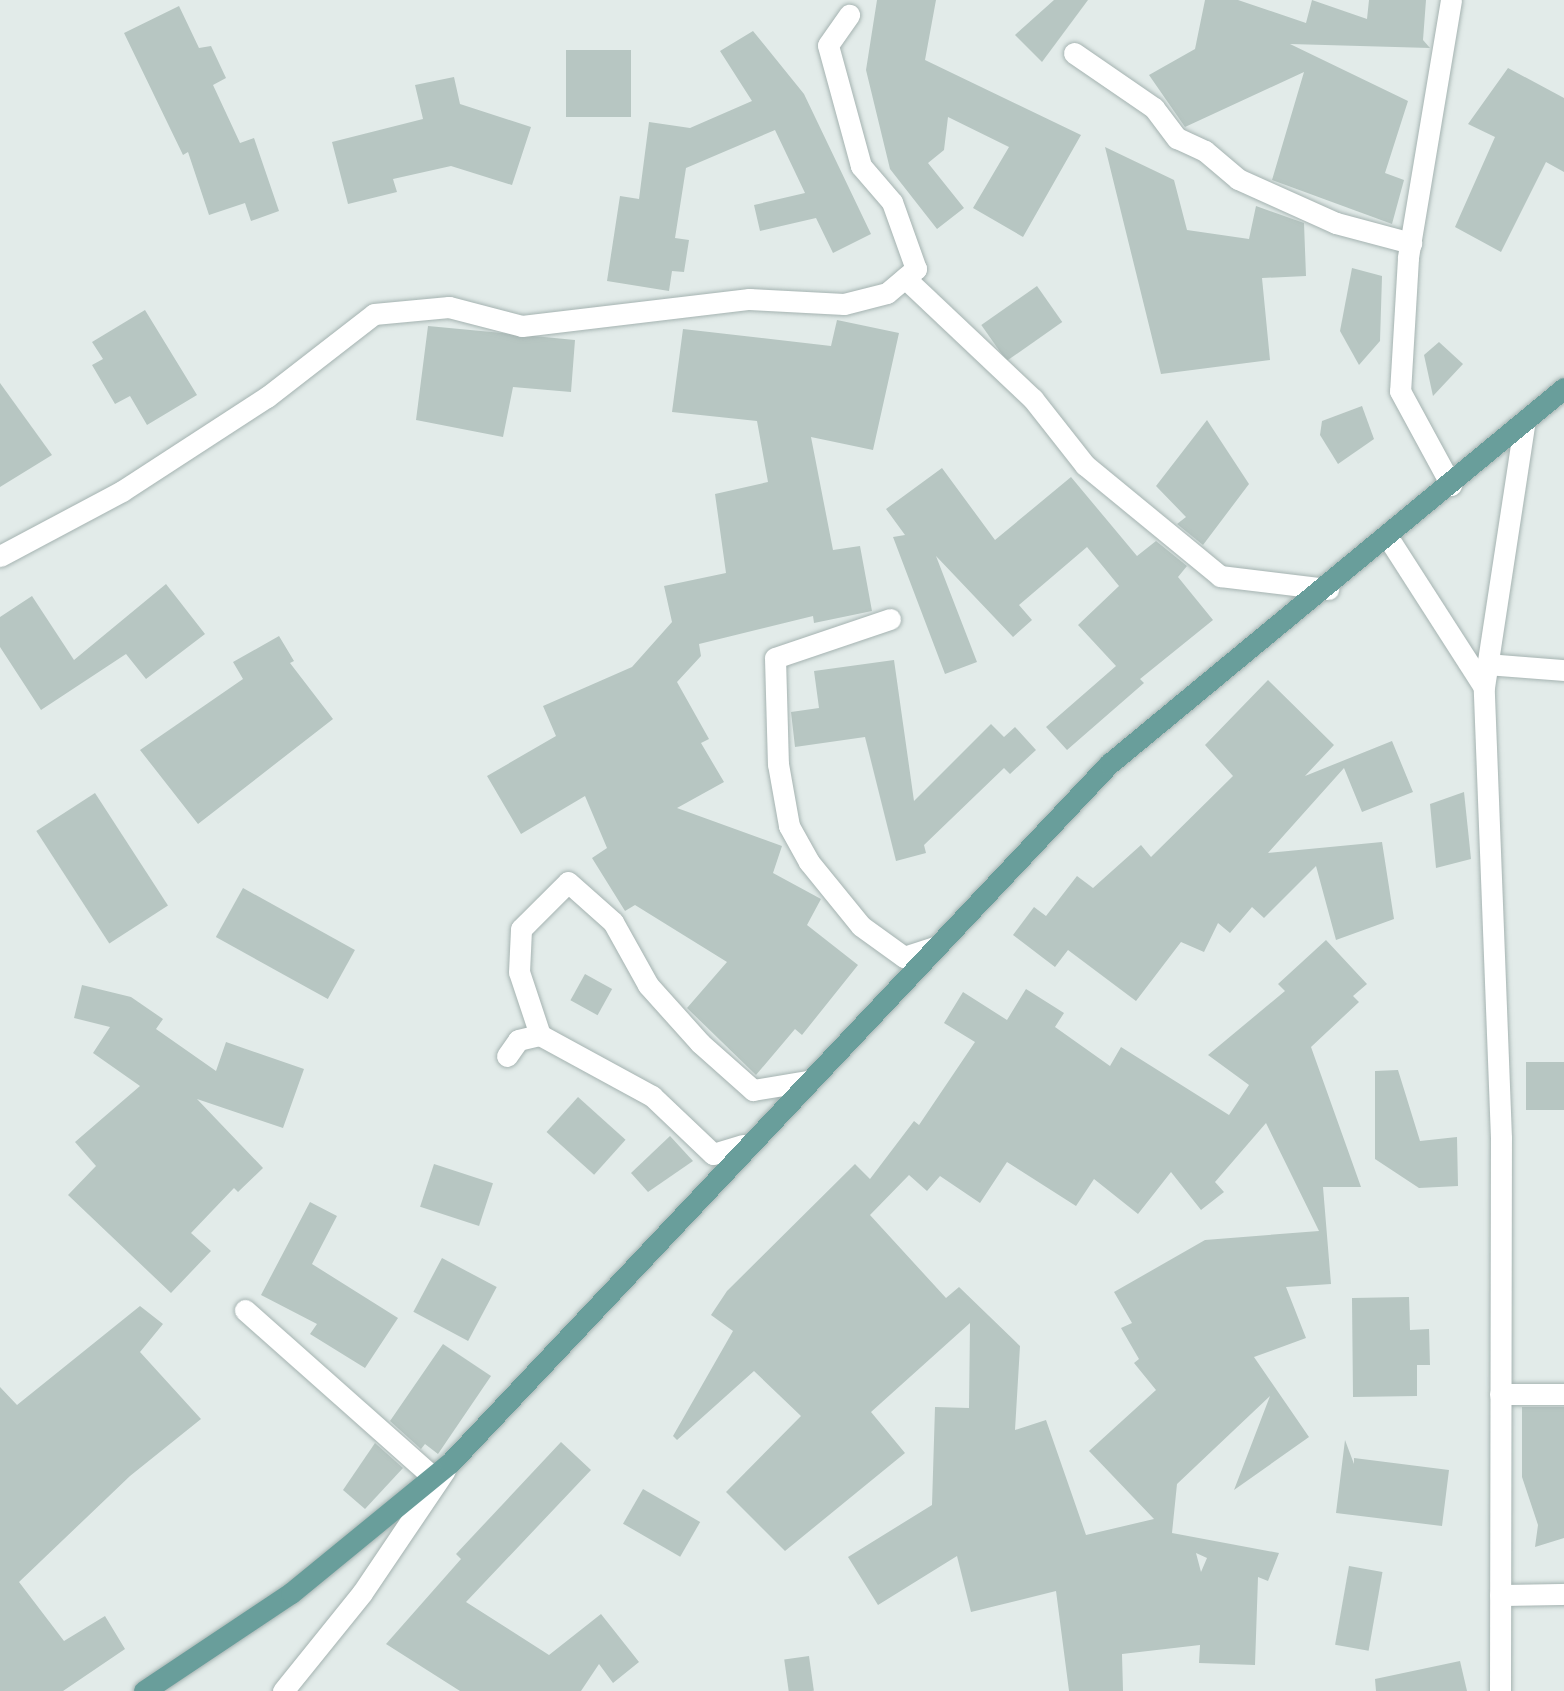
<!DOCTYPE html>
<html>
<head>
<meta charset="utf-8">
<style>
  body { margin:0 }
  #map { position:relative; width:1564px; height:1691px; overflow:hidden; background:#e2ebe9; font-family:"Roboto Condensed",sans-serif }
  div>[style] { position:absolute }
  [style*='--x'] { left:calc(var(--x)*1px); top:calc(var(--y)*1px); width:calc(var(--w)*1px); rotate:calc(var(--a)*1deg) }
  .building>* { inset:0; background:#b7c6c2; transform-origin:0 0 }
  .roads { filter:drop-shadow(0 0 2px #a5b3b1) drop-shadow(0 0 2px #a5b3b1) }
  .minor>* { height:21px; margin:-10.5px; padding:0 10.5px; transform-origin:10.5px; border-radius:10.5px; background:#fff }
  .major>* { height:21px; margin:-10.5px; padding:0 10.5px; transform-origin:10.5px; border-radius:10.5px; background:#699e9b }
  span { translate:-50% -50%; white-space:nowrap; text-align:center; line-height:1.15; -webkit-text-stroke:5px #f2f8f6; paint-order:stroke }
</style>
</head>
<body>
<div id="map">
  <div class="building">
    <i style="clip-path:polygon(877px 0,936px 0,925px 60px,1081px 135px,1023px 237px,973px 208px,1009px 147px,948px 117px,944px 150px,928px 163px,964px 208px,937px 229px,890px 169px,866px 70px)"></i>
    <i style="clip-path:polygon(1054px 0,1088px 0,1042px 62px,1015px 35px)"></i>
    <i style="clip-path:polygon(1205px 0,1238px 0,1306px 23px,1312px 0,1367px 19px,1369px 0,1426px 0,1423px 40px,1430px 48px,1290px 44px,1408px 101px,1385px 173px,1404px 180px,1392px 224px,1272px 180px,1304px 72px,1185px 127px,1149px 75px,1195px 49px)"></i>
    <i style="clip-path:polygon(179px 6px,199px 48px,211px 46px,226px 78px,213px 85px,240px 143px,254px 138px,279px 211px,251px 221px,245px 203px,209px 215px,188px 152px,183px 155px,124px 33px)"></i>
    <i style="clip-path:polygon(753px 31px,804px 94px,871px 234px,833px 253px,816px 218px,760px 231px,754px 205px,805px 193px,775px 130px,686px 168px,675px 238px,689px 240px,684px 272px,672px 271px,669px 291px,607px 281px,620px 196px,639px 199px,649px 122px,690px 128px,752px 101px,720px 51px)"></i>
    <i style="left:566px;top:50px;width:65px;height:67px"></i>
    <i style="clip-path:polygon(1508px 68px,1564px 98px,1564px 172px,1546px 162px,1501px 252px,1455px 227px,1495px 137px,1468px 124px)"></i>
    <i style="clip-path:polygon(454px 77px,460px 104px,531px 127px,512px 185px,451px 166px,393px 179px,397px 192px,348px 204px,332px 142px,423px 119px,415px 85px)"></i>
    <i style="clip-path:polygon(1105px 147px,1174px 180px,1187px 230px,1249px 239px,1256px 206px,1304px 223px,1306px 276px,1262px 278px,1270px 360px,1161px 374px)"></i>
    <i style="clip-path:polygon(1352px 268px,1382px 276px,1380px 341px,1359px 365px,1340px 331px)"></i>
    <i style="left:1037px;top:286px;width:44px;height:68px;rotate:55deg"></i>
    <i style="clip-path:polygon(145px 310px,197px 395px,147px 425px,130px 396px,115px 404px,92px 365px,103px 359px,92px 342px)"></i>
    <i style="clip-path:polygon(837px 320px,899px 333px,873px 450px,811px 437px,833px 550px,860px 546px,872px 611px,814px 623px,813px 616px,699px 644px,701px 656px,677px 682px,709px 739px,701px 743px,724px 782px,677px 808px,782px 846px,773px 873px,821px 899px,807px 925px,858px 965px,802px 1035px,795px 1029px,756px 1075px,687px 1008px,727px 962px,635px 905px,625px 911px,592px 858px,607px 848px,585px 796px,521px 834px,487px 776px,556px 736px,543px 706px,632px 667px,672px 622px,664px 586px,726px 573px,715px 494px,768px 482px,757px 421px,672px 412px,683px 329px,831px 346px)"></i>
    <i style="clip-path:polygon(428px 326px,575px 340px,571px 392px,513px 387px,503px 437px,416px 420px)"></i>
    <i style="clip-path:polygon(1439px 342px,1463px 364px,1433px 396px,1424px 355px)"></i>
    <i style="clip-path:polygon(0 383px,52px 455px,0 487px)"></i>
    <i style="clip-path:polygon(1362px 406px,1374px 439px,1338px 464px,1320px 435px,1322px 421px)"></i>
    <i style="clip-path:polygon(1207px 420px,1249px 484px,1203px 545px,1177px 524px,1186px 517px,1156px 486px)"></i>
    <i style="clip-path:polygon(942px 468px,995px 540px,1071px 477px,1137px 556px,1156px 541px,1187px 566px,1178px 577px,1213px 620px,1140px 679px,1144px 683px,1067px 750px,1046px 727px,1116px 666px,1078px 625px,1119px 586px,1087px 547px,1019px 605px,1032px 620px,1013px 637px,936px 556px,977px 662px,945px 674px,893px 537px,905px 535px,886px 509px)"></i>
    <i style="clip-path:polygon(166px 584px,205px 634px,146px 679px,126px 654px,41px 710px,0 647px,0 617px,32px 596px,74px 660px)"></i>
    <i style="clip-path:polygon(279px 636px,294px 661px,290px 663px,333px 719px,198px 824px,140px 750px,243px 679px,233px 662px)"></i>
    <i style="clip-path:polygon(894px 660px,914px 801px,991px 724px,1004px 737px,1015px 727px,1036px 750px,1010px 774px,1004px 768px,924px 845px,926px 853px,896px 861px,865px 737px,795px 747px,791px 712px,819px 708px,814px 671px)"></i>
    <i style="clip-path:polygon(1268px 680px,1334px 745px,1305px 776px,1392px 741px,1413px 792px,1362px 812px,1344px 768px,1268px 853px,1382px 842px,1394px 919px,1336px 940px,1316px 866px,1264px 918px,1252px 907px,1230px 933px,1218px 923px,1204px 952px,1181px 942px,1136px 1001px,1068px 950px,1055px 967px,1013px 935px,1034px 907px,1046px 916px,1077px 876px,1093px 888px,1141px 845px,1151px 857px,1233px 776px,1205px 745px)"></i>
    <i style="clip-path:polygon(1464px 792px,1471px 859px,1436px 868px,1430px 804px)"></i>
    <i style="left:95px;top:793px;width:134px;height:70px;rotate:57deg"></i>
    <i style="left:243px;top:888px;width:128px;height:56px;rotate:29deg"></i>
    <i style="clip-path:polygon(evenodd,1326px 940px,1367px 984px,1353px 996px,1359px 1002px,1311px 1047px,1361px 1187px,1323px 1187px,1331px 1284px,1286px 1287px,1306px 1338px,1254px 1357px,1309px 1437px,1234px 1490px,1270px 1396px,1177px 1484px,1172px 1533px,1279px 1553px,1268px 1581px,1258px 1577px,1255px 1665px,1199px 1663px,1200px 1645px,1122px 1654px,1123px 1691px,1069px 1691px,1056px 1591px,971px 1612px,957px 1556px,878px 1605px,848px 1557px,932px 1505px,935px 1407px,969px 1408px,970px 1323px,871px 1412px,905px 1453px,785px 1551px,726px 1492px,801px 1416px,754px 1371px,677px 1440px,673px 1436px,733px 1331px,711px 1315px,727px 1291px,855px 1164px,870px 1179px,914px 1121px,919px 1125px,975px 1042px,944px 1023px,963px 992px,1007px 1020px,1026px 989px,1064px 1013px,1055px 1027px,1110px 1066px,1121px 1047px,1229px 1115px,1249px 1085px,1208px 1055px,1285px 991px,1278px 984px,1326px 940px,1266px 1123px,1319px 1231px,1205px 1240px,1114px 1292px,1132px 1323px,1121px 1328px,1139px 1359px,1134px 1363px,1156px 1390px,1089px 1451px,1154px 1519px,1086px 1535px,1046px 1420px,1015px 1430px,1020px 1346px,959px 1287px,946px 1298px,870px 1215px,909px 1175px,927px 1191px,940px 1176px,980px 1203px,1007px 1162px,1076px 1206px,1094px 1179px,1138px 1214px,1171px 1172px,1201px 1210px,1224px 1192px,1215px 1182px,1266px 1123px,1326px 940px,1196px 1553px,1207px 1558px,1201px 1572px,1196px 1553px)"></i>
    <i style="left:585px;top:974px;width:31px;height:30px;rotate:29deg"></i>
    <i style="clip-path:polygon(82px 985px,131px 997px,163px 1019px,156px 1029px,216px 1071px,226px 1042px,304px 1069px,283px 1128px,197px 1099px,263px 1168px,238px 1192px,234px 1188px,191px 1233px,211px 1251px,171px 1293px,68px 1195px,96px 1166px,75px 1142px,140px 1086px,93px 1053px,110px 1027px,74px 1018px)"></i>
    <i style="left:1564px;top:1062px;width:48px;height:38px;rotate:90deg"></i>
    <i style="clip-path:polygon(1398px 1070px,1420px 1141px,1457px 1137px,1458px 1186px,1419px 1188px,1375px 1159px,1375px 1071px)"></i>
    <i style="left:578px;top:1097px;width:64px;height:47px;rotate:42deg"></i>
    <i style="clip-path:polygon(670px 1136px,693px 1161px,648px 1192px,631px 1173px)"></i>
    <i style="left:434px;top:1164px;width:62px;height:45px;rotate:18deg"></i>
    <i style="clip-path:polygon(310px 1202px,337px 1216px,312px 1264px,398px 1318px,365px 1368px,310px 1334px,317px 1324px,261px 1295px)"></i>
    <i style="left:442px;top:1258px;width:62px;height:61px;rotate:28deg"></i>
    <i style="clip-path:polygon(1409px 1297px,1410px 1330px,1429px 1329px,1430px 1365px,1417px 1365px,1417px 1396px,1353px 1397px,1352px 1298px)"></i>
    <i style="clip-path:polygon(140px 1306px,163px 1324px,140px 1352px,201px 1419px,130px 1476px,19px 1582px,64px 1641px,105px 1616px,125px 1649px,63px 1691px,0 1691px,0 1387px,17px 1405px)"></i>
    <i style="clip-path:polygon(443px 1344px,491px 1376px,438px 1454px,425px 1444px,421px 1449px,390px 1421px)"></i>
    <i style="clip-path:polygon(1522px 1407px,1564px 1407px,1564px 1538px,1535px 1547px,1538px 1525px,1522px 1477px)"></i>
    <i style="clip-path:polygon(1345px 1440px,1354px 1464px,1354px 1458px,1449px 1470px,1442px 1526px,1336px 1513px)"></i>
    <i style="clip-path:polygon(561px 1442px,591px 1470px,466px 1602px,549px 1655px,601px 1614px,639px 1662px,613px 1683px,599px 1664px,581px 1691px,460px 1691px,386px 1644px,461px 1559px,456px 1554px)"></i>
    <i style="clip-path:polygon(375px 1443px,403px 1468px,365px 1509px,343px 1490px)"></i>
    <i style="left:643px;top:1489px;width:66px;height:40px;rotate:30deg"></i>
    <i style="left:1349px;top:1566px;width:34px;height:80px;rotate:10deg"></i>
    <i style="left:809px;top:1656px;width:35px;height:25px;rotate:82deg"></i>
    <i style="clip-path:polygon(1460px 1661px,1467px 1691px,1376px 1691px,1375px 1679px)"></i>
  </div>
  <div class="roads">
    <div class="minor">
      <i style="--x:1451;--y:0;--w:262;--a:99.5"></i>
      <i style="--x:1408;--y:258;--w:133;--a:93.4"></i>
      <i style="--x:1400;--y:391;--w:107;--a:61.5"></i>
      <i style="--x:1074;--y:53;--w:97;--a:34.5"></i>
      <i style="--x:1154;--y:108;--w:38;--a:53"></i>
      <i style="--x:1177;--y:138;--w:31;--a:25"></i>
      <i style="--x:1205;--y:151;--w:43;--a:40.3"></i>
      <i style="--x:1238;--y:179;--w:107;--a:24.2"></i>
      <i style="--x:1336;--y:223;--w:78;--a:14.9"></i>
      <i style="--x:905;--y:278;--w:176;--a:43.4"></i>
      <i style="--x:1033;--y:399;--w:84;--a:51.8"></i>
      <i style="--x:1085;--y:465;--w:175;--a:39.4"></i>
      <i style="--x:1220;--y:576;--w:109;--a:6.9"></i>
      <i style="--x:1387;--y:536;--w:179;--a:57.3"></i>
      <i style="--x:0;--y:556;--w:138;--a:-28"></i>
      <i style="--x:122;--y:491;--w:173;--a:-33"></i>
      <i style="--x:267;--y:397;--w:135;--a:-37.8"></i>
      <i style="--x:374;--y:314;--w:75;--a:-5.3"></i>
      <i style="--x:449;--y:307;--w:75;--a:14.6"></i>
      <i style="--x:522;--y:326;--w:229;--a:-6.8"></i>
      <i style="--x:749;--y:299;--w:95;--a:3"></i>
      <i style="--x:844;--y:304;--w:44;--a:-14.3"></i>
      <i style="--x:887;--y:293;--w:38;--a:-40"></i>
      <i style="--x:916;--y:269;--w:71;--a:-109.7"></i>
      <i style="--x:892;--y:202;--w:48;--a:-130.7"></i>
      <i style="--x:861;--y:166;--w:125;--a:-105.3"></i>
      <i style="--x:828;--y:45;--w:37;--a:-55"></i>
      <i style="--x:890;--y:619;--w:121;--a:161.3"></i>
      <i style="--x:775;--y:658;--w:106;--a:88.4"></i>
      <i style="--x:778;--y:764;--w:63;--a:79.9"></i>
      <i style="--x:789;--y:826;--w:41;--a:60.9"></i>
      <i style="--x:809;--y:862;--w:82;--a:50.9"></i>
      <i style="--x:861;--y:926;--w:53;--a:35.8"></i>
      <i style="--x:904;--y:957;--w:33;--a:-18"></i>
      <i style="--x:1487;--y:664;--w:77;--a:4.5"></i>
      <i style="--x:540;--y:1035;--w:66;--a:-108.4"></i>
      <i style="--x:519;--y:972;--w:43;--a:-87.3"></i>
      <i style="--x:521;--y:929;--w:66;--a:-45"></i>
      <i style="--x:568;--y:882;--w:60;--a:41.6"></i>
      <i style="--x:613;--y:922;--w:72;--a:60.9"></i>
      <i style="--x:648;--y:985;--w:78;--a:48.1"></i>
      <i style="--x:700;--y:1043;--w:71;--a:41.6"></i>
      <i style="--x:753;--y:1090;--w:56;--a:-9.3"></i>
      <i style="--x:507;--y:1056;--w:19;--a:-55"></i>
      <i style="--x:518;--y:1040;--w:23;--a:-13"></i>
      <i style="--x:540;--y:1035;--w:128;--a:28.6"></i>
      <i style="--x:652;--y:1096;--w:84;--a:43.6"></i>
      <i style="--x:713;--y:1154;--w:31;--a:-17"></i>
      <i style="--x:245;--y:1310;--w:251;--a:41.6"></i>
      <i style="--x:1500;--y:1394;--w:64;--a:0"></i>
      <i style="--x:1500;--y:1595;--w:64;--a:-0.9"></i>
      <i style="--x:283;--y:1691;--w:126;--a:-51.1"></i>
      <i style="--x:362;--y:1593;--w:148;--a:-56"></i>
      <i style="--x:1500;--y:1691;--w:553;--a:-89.9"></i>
      <i style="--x:1501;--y:1138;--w:451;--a:-92.2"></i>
      <i style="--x:1484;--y:687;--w:264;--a:-81.3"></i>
    </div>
    <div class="major">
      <i style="--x:144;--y:1691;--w:177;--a:-33.7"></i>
      <i style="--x:291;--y:1593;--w:205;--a:-39.3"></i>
      <i style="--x:450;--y:1463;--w:961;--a:-46.69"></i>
      <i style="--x:1109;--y:764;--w:590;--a:-39.57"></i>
    </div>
  </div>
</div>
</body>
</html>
